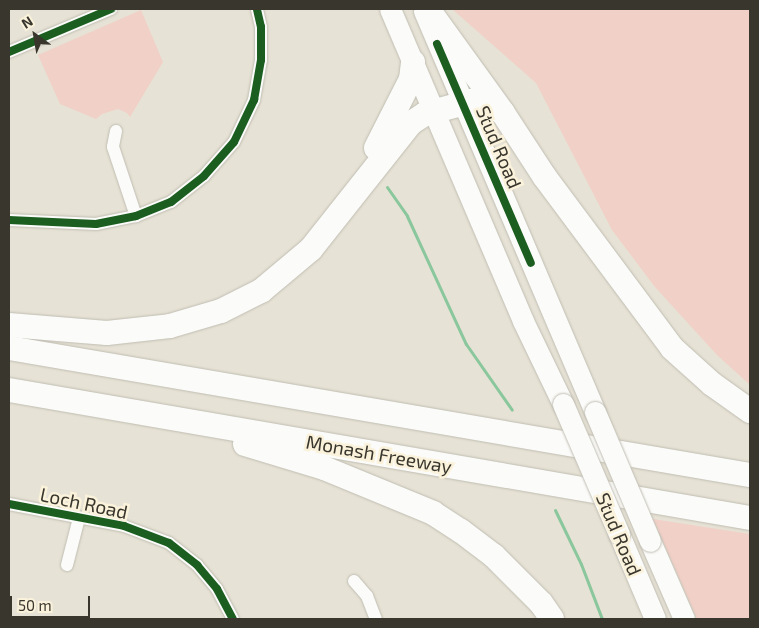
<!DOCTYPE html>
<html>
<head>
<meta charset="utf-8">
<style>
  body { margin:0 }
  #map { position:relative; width:759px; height:628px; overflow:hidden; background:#e6e2d5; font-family:"Exo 2",sans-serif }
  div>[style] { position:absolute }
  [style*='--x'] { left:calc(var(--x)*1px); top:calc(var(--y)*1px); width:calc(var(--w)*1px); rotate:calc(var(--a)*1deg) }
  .green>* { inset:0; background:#f1d0c7 }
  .stream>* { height:3px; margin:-1.5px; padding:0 1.5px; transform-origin:1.5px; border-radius:1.5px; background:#8ac79c }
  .roads { filter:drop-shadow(0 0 1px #c0bdb2) drop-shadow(0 0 1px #c0bdb2) }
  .minor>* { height:12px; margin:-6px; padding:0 6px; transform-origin:6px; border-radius:6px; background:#fbfbf9 }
  .trunk>* { height:21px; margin:-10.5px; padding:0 10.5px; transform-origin:10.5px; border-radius:10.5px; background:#fbfbf9 }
  .motorway>* { height:24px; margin:-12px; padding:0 12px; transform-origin:12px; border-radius:12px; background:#fbfbf9 }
  .bridges { filter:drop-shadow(0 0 1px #c0bdb2) drop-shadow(0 0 1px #c0bdb2) }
  .trunk-bridge>* { height:21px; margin:-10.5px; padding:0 10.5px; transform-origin:10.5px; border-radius:10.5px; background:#fbfbf9 }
  .cycleway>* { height:8px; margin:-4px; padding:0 4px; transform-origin:4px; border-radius:4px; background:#1b5e20 }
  span { translate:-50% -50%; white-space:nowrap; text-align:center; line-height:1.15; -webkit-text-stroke:5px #faf2db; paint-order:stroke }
  .street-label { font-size:19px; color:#39362d }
  .frame { position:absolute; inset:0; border:10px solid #39362d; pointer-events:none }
  .north { position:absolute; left:10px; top:10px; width:50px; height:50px; -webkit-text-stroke:4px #faf2db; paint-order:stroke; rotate:328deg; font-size:14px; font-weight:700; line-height:20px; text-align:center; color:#39362d }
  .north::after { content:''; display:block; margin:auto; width:18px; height:22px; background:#39362d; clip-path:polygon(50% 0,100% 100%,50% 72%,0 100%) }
  .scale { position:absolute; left:10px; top:596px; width:80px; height:22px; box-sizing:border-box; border:2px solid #39362d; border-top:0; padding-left:6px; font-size:15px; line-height:18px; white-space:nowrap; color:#39362d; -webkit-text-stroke:4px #faf2db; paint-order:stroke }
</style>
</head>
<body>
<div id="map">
  <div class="green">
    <i style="clip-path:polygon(452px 9px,750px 9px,750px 385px,717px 355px,655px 287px,612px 230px,536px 83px)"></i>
    <i style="clip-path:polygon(141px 10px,163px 62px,130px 117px,127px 113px,118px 109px,102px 114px,96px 119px,60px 104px,38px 55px)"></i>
    <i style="clip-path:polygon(653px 519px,750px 534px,750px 619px,697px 619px)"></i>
  </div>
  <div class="stream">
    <i style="--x:387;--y:187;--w:35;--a:55"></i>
    <i style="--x:407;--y:216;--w:141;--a:65.3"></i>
    <i style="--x:466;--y:344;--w:80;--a:55.1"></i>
    <i style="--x:555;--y:510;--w:60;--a:64.3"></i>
    <i style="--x:581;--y:564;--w:59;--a:69.1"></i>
  </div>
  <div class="roads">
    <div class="minor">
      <i style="--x:9;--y:52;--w:111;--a:-22.9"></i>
      <i style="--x:116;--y:131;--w:16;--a:101"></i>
      <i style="--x:113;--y:147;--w:73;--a:71.6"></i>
      <i style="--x:9;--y:220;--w:87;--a:2.6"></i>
      <i style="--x:96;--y:224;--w:41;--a:-11.3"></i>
      <i style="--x:136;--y:216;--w:38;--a:-22"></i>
      <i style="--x:171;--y:202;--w:42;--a:-38.2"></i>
      <i style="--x:204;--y:176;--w:45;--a:-48.6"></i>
      <i style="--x:234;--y:142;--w:47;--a:-64.5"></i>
      <i style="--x:254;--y:100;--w:41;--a:-80.1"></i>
      <i style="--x:261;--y:60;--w:33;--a:-90"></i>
      <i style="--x:261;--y:27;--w:18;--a:-103"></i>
      <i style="--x:9;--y:504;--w:117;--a:10.8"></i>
      <i style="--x:124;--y:526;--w:48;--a:20.7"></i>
      <i style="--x:169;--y:543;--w:36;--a:38"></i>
      <i style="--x:197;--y:565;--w:31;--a:50"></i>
      <i style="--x:217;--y:589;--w:34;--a:62"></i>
      <i style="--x:67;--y:565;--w:49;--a:-75.7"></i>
      <i style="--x:354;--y:581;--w:20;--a:49"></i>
      <i style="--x:367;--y:596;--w:25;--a:69"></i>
    </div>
    <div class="trunk">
      <i style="--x:390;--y:9;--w:339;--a:66.9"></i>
      <i style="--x:523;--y:321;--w:92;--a:64.3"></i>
      <i style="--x:424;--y:11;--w:436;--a:66.9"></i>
      <i style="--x:619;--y:534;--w:92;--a:67"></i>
      <i style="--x:650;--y:541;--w:85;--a:66.4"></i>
    </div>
    <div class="motorway">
      <i style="--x:428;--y:9;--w:128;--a:54.2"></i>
      <i style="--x:503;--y:113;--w:75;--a:56.9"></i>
      <i style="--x:544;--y:176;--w:214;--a:53.3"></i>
      <i style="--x:672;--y:348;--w:54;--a:42"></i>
      <i style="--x:712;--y:384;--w:47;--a:35.4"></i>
      <i style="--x:376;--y:148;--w:77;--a:-63.1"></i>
      <i style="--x:411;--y:79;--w:17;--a:-83"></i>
      <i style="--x:9;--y:325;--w:98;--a:4.7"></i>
      <i style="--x:107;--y:333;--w:63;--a:-6.3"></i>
      <i style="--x:170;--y:326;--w:53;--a:-16.4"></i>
      <i style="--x:221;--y:311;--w:45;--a:-26.6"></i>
      <i style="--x:261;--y:291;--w:65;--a:-40"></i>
      <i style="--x:311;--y:249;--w:161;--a:-51.6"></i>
      <i style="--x:411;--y:123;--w:17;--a:-33"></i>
      <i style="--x:425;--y:114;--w:49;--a:-15.5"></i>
      <i style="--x:472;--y:101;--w:12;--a:0"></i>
      <i style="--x:484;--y:101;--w:22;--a:32"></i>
      <i style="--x:9;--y:348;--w:752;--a:9.73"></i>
      <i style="--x:9;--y:390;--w:752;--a:9.8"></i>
      <i style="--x:245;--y:444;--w:83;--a:16.9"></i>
      <i style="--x:324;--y:468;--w:118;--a:22.4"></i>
      <i style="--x:433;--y:513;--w:33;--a:33"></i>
      <i style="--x:461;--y:531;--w:41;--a:37.1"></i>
      <i style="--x:494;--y:556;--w:66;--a:45"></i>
      <i style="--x:541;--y:603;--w:19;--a:55"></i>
    </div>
  </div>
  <div class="bridges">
    <div class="trunk-bridge">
      <i style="--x:563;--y:404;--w:142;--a:66.7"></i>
      <i style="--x:595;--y:412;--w:140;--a:66.9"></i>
    </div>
  </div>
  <div class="cycleway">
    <i style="--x:437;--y:44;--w:238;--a:66.8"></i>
    <i style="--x:9;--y:52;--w:111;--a:-22.9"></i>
    <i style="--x:9;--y:220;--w:87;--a:2.6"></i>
    <i style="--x:96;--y:224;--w:41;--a:-11.3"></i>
    <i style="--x:136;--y:216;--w:38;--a:-22"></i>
    <i style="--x:171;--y:202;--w:42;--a:-38.2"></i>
    <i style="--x:204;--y:176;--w:45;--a:-48.6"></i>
    <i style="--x:234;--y:142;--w:47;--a:-64.5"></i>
    <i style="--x:254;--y:100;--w:41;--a:-80.1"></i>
    <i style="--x:261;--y:60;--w:33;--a:-90"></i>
    <i style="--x:261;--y:27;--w:18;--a:-103"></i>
    <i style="--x:9;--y:504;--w:117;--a:10.8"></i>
    <i style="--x:124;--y:526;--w:48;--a:20.7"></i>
    <i style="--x:169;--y:543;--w:36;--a:38"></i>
    <i style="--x:197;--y:565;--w:31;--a:50"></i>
    <i style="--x:217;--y:589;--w:34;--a:62"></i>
  </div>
  <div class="street-label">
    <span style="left:499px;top:147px;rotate:67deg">Stud Road</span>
    <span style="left:379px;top:454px;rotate:10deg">Monash Freeway</span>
    <span style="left:84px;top:503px;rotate:12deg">Loch Road</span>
    <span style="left:619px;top:534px;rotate:67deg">Stud Road</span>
  </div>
  <div class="frame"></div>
  <div class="north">N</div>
  <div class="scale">50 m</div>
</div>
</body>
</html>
